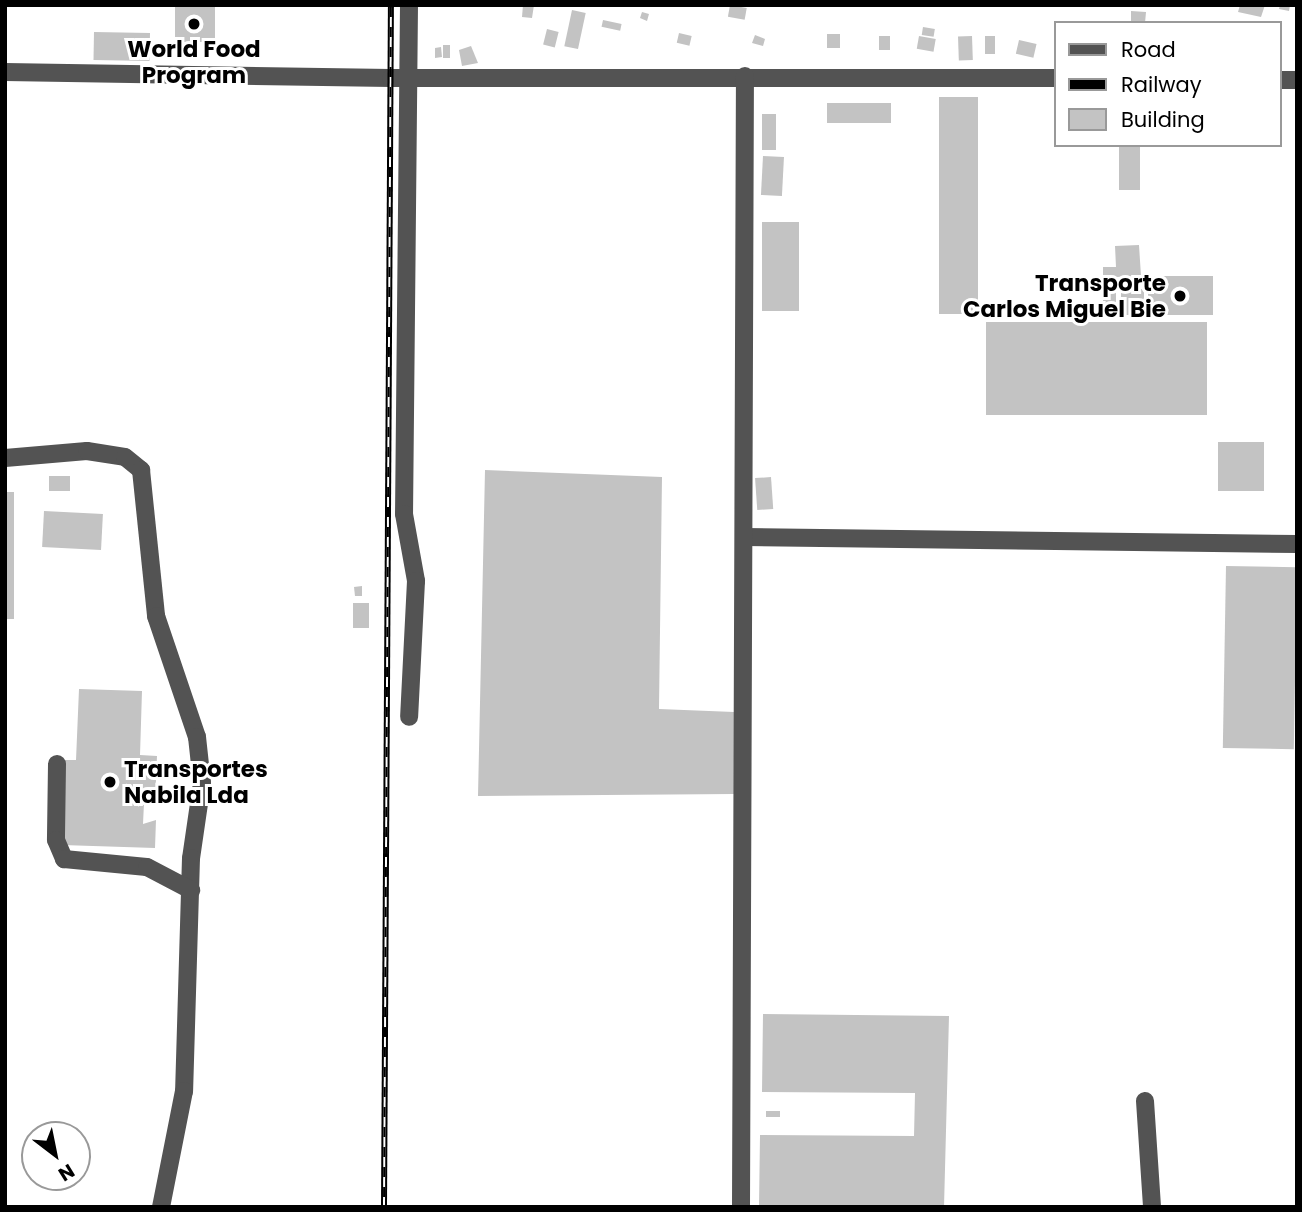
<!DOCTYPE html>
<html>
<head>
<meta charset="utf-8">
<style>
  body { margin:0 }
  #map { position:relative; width:1302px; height:1212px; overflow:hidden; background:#fff; font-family:Poppins,sans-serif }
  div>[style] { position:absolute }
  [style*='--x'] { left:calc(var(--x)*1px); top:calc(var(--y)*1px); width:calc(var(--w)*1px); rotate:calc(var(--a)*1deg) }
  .building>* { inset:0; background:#c3c3c3; transform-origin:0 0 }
  .minor>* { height:18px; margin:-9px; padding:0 9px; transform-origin:9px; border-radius:9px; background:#535353 }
  .rail>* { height:6px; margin-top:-3px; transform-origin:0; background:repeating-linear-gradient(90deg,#fff 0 10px,#000 0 20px); box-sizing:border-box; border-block:2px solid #000 }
  .dots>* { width:19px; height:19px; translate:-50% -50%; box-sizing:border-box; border:4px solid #fff; border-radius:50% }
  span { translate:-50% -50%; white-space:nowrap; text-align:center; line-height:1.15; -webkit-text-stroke:6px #fff; paint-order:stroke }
  .poi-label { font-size:23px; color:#000; font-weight:700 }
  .right { translate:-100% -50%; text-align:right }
  .left { translate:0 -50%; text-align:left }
  .frame { position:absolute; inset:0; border:7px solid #000; pointer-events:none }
  .legend { position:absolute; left:1054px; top:21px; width:228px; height:126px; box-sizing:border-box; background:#fff; border:2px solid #999; margin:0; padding:9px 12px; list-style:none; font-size:21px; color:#000 }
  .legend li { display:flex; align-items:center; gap:14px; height:35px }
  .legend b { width:35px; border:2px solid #999 }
  .north { position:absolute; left:21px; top:1121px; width:70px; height:70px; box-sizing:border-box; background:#fff; border:2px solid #999; border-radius:50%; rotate:148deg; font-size:19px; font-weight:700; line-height:28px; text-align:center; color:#000 }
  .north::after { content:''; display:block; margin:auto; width:24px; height:32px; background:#000; clip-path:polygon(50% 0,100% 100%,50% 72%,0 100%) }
</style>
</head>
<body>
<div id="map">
  <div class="building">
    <i style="left:175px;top:5px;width:40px;height:37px"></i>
    <i style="clip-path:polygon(523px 5px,534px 5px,532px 18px,522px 17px)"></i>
    <i style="left:730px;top:5px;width:17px;height:12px;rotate:10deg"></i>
    <i style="clip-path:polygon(1240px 5px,1265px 5px,1261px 17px,1238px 12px)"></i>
    <i style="clip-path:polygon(1280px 5px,1290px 5px,1289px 11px,1279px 9px)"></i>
    <i style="left:572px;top:10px;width:14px;height:37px;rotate:12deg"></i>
    <i style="clip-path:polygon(1131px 11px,1146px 12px,1145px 23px,1131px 23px)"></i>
    <i style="clip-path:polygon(642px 12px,649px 14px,647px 21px,640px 18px)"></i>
    <i style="left:603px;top:20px;width:19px;height:7px;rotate:12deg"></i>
    <i style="left:923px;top:27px;width:12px;height:8px;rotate:9deg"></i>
    <i style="left:547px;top:29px;width:12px;height:16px;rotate:14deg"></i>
    <i style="left:94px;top:32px;width:56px;height:28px;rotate:1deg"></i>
    <i style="left:679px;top:33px;width:13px;height:10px;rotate:13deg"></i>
    <i style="left:827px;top:34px;width:13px;height:14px"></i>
    <i style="clip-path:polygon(755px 35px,765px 39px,763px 46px,752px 43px)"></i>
    <i style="left:879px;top:36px;width:11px;height:14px"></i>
    <i style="left:919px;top:36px;width:17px;height:13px;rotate:10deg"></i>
    <i style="left:972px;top:36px;width:24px;height:14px;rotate:88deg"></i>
    <i style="left:985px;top:36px;width:10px;height:18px"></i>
    <i style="left:1019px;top:40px;width:18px;height:14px;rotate:13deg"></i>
    <i style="left:443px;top:45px;width:7px;height:13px"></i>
    <i style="clip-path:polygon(471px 46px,478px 63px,462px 66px,459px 50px)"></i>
    <i style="clip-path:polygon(441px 47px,442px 57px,435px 58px,435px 48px)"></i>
    <i style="left:939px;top:97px;width:39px;height:217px"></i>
    <i style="left:891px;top:103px;width:20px;height:64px;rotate:90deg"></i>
    <i style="left:762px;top:114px;width:14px;height:36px"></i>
    <i style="left:1119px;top:145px;width:21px;height:45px"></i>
    <i style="left:763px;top:156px;width:21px;height:39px;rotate:3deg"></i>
    <i style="left:762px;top:222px;width:37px;height:89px"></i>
    <i style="clip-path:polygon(1139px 245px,1141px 276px,1116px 277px,1116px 315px,1103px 315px,1103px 267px,1116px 267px,1115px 246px)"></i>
    <i style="left:1148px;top:276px;width:65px;height:39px"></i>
    <i style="left:1121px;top:289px;width:23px;height:26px"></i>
    <i style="left:986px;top:322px;width:221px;height:93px"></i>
    <i style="left:1218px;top:442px;width:46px;height:49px"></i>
    <i style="clip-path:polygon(485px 470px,662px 477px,659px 709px,734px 712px,734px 794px,478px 796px)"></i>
    <i style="left:49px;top:476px;width:21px;height:15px"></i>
    <i style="left:771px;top:477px;width:32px;height:16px;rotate:86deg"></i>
    <i style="left:5px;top:492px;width:9px;height:127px"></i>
    <i style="left:44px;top:511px;width:59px;height:36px;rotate:3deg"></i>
    <i style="left:1226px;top:566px;width:71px;height:182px;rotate:1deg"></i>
    <i style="clip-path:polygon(362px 586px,362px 596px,355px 596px,354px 587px)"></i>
    <i style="left:369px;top:603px;width:25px;height:16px;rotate:90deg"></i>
    <i style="clip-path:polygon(79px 689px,142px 691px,140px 755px,157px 756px,155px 803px,144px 803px,143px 824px,156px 820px,155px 848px,62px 845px,65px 760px,76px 760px)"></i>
    <i style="clip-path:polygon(763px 1014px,949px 1016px,944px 1207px,759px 1207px,760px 1135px,914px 1136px,915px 1093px,762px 1092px)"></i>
    <i style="left:780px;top:1111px;width:6px;height:14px;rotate:90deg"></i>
  </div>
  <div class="minor">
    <i style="--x:409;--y:5;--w:509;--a:90.56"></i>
    <i style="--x:404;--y:514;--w:68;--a:79.8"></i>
    <i style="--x:416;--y:581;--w:136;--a:92.9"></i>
    <i style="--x:5;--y:72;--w:386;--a:0.9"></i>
    <i style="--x:391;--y:78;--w:664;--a:0"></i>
    <i style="--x:1279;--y:80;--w:18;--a:0"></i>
    <i style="--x:5;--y:458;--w:82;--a:-4.9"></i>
    <i style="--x:87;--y:451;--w:38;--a:9"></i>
    <i style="--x:125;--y:457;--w:21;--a:39"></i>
    <i style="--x:141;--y:470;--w:147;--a:84.1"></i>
    <i style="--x:156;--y:616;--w:128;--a:71.3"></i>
    <i style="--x:197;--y:737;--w:46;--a:83.8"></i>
    <i style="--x:202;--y:783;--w:76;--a:98.3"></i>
    <i style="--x:191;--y:858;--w:233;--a:91.7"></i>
    <i style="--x:184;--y:1091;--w:118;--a:101.2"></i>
    <i style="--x:745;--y:537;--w:552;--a:0.73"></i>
    <i style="--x:57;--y:764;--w:76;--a:90.8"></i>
    <i style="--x:56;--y:840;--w:21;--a:67"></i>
    <i style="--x:64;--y:859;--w:83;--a:5.5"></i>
    <i style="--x:147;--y:867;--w:50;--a:27.6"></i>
    <i style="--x:1145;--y:1101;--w:106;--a:86.2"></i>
    <i style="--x:741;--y:1207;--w:1131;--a:-89.8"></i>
  </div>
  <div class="rail">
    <i style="--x:384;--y:1207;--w:1202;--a:-89.67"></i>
  </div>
  <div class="dots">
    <i style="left:194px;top:24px;background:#000"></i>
    <i style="left:1180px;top:296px;background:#000"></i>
    <i style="left:110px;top:782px;background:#000"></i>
  </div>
  <div class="poi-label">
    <span style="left:194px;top:62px">World Food<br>Program</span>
    <span class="right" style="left:1166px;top:296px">Transporte<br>Carlos Miguel Bie</span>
    <span class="left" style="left:124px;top:782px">Transportes<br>Nabila Lda</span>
  </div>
  <div class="frame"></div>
  <ul class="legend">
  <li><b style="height:9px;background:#535353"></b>Road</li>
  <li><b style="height:9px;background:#000"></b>Railway</li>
  <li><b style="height:19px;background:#c3c3c3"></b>Building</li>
  </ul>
  <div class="north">N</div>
</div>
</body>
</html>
